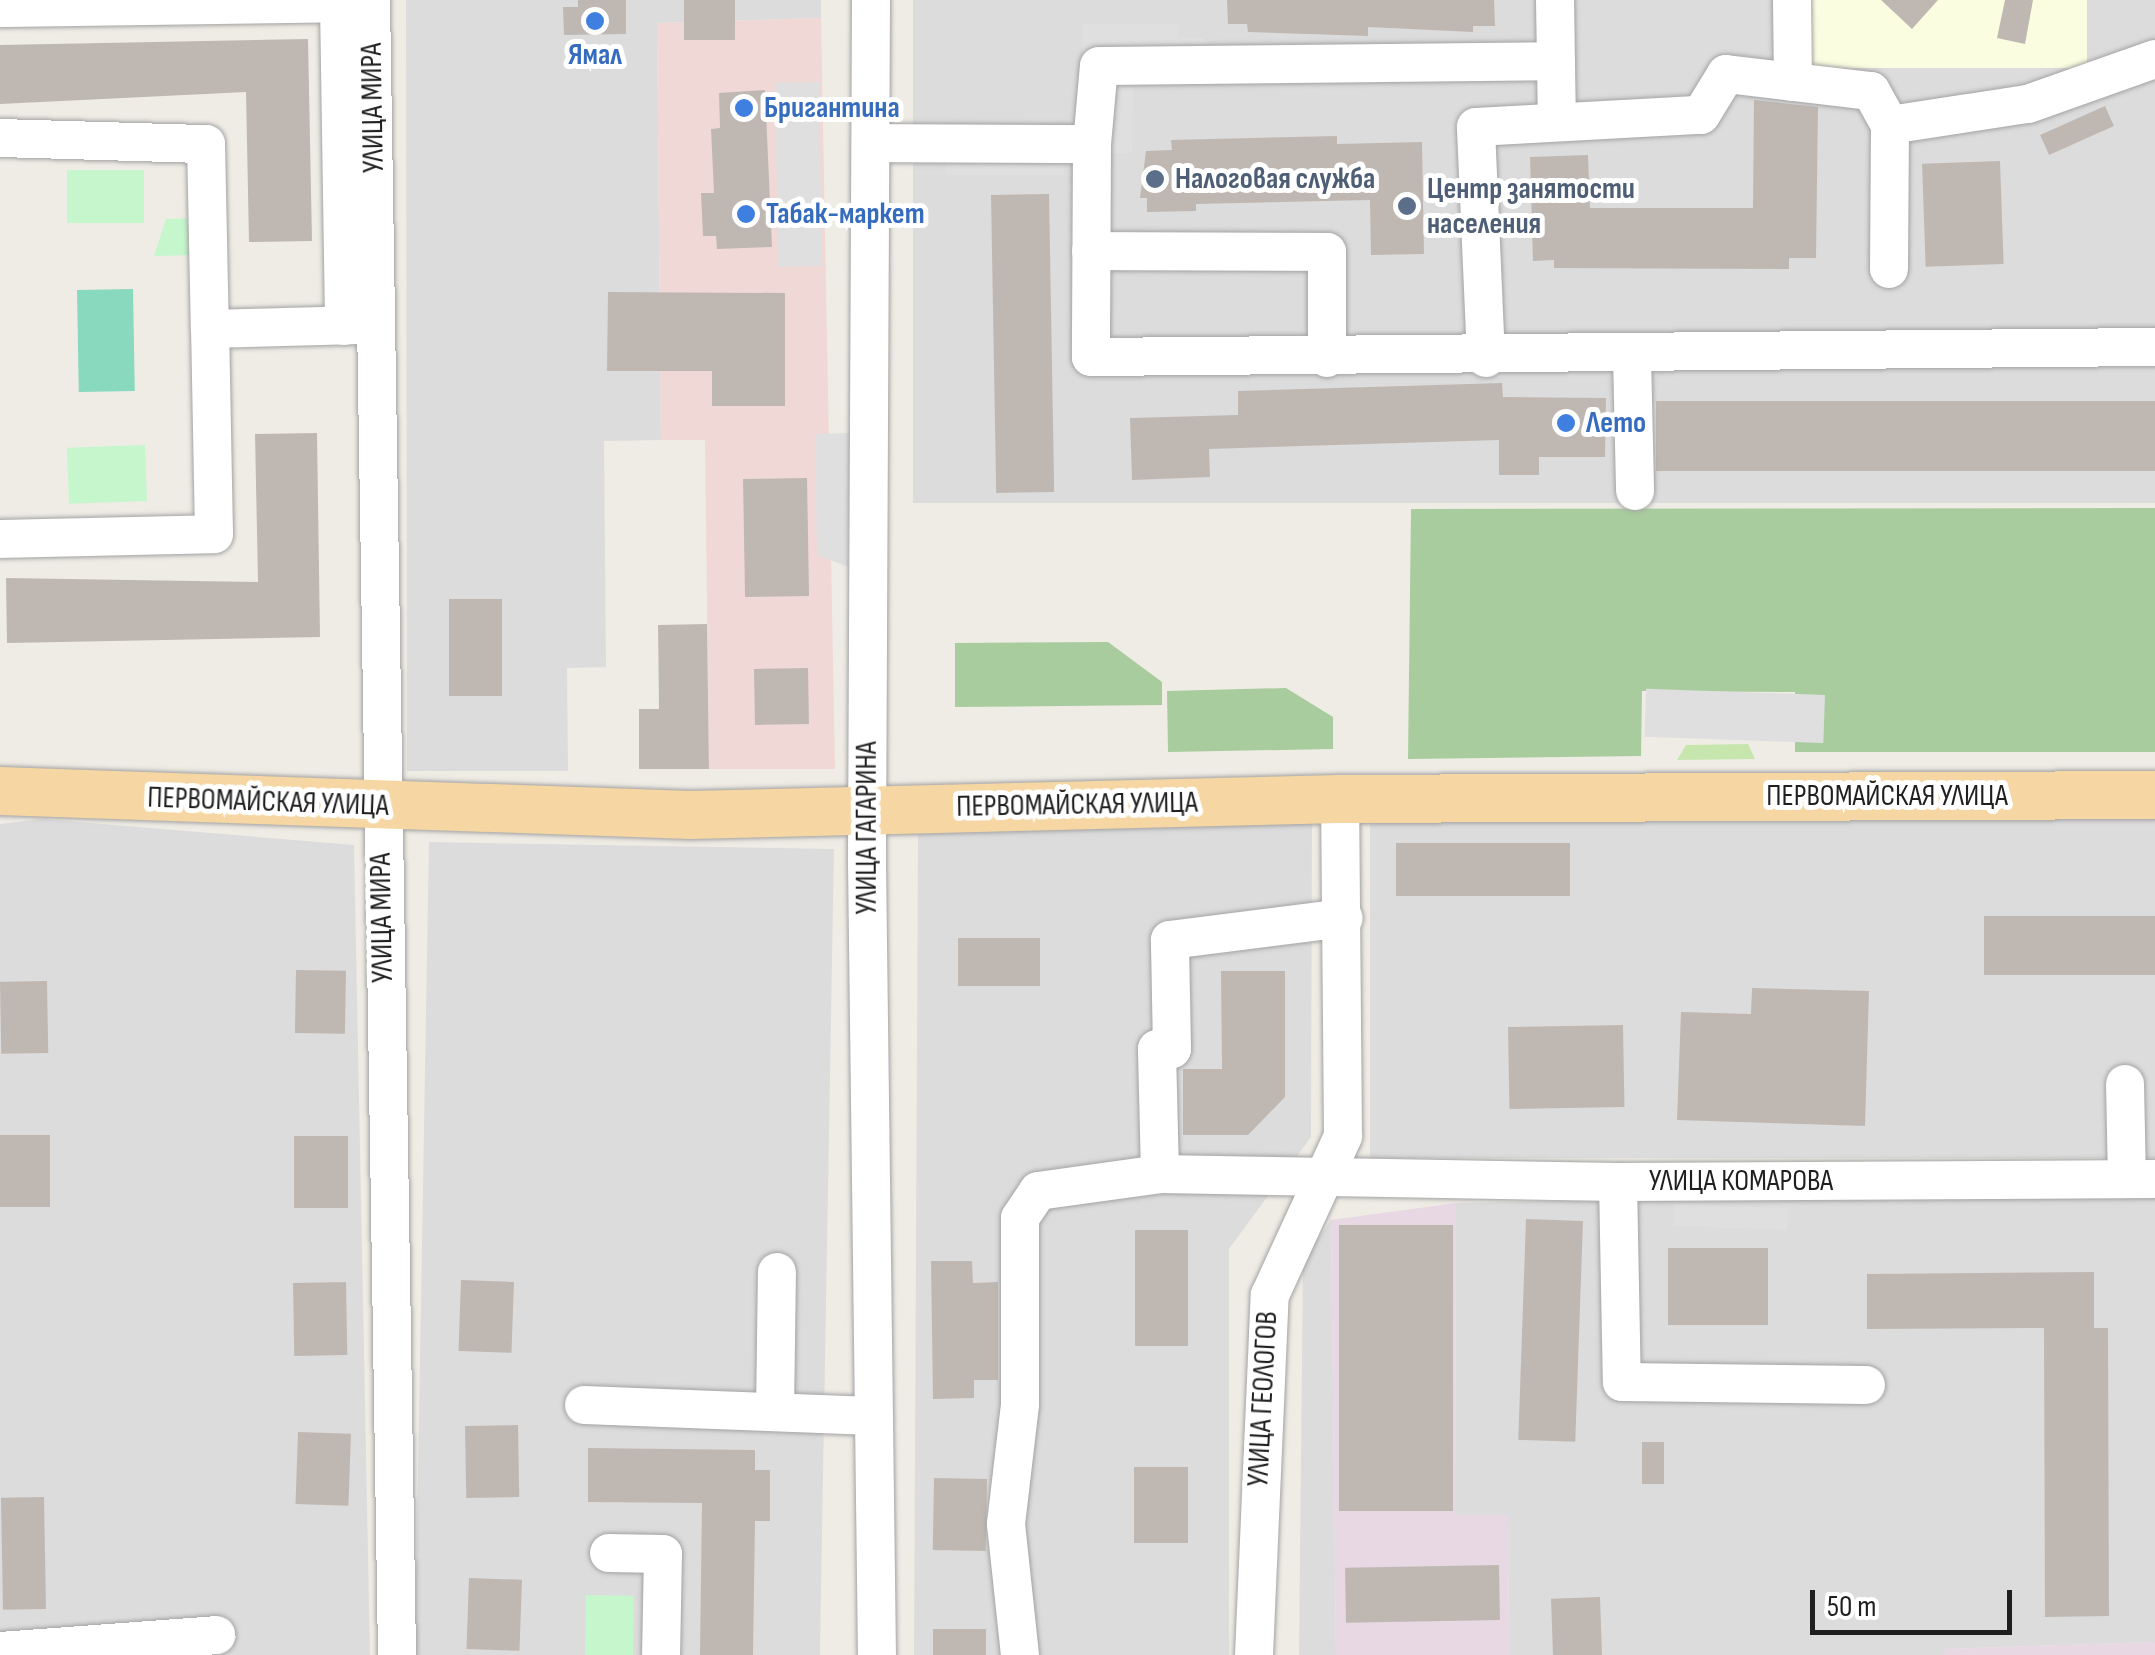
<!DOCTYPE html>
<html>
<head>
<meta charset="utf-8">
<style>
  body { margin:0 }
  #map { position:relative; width:2155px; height:1655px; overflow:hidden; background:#efece5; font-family:"Sofia Sans Condensed",sans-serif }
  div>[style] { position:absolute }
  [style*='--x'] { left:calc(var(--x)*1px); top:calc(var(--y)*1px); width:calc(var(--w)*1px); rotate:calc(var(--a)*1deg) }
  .residential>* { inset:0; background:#dddcdc; transform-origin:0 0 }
  .commercial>* { inset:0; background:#efd8d6 }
  .industrial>* { inset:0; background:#e7d8e4 }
  .education>* { inset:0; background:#fbfde0; transform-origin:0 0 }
  .grass>* { inset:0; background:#c7e6ae }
  .forest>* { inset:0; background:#a8cc9d }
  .park>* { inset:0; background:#c5f6cc; transform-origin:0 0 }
  .pitch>* { inset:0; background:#88d9be; transform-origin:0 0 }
  .parking>* { inset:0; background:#dfdfdf; transform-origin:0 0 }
  .building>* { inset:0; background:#bfb8b2; transform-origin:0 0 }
  .roads { filter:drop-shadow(0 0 2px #a3a3a3) drop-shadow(0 0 2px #a3a3a3) }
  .minor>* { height:38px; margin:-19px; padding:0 19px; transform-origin:19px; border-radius:19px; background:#fff }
  .major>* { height:48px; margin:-24px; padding:0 24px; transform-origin:24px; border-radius:24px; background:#f6d7a3 }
  .dots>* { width:28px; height:28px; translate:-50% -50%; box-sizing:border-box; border:5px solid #fff; border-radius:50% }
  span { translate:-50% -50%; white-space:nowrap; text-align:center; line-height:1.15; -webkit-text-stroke:10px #fff; paint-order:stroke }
  .shop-label { font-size:30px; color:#366cbe; font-weight:700 }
  .left { translate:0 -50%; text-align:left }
  .street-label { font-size:30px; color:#1f1f1f }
  .service-label { font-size:30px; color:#4e5e75; font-weight:700 }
  .scale { position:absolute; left:1810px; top:1590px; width:202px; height:45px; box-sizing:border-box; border:5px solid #1f1f1f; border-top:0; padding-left:12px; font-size:30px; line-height:35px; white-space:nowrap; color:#1f1f1f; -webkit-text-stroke:8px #fff; paint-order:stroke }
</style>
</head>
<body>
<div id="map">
  <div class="residential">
    <i style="clip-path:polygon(406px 0,821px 0,821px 18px,657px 23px,661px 440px,604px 441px,606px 667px,567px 668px,568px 771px,407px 771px)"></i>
    <i style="left:913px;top:0;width:1242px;height:503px"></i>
    <i style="left:2155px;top:816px;width:342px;height:785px;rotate:90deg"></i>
    <i style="clip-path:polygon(42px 819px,354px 845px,370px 1655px,0 1655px,0 824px)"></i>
    <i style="clip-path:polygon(1312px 823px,1311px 1137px,1229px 1249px,1229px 1655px,914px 1655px,918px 834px)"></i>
    <i style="left:429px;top:842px;width:405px;height:813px;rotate:1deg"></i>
    <i style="clip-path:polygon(2155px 1190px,2155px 1642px,1946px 1649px,1943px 1655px,1509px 1655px,1508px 1515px,1455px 1515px,1456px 1203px)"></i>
    <i style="clip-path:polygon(1331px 1220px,1336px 1655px,1299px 1655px,1303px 1261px)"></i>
  </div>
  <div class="commercial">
    <i style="clip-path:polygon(821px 18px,835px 769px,709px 769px,705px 440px,661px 440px,657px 23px)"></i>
  </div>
  <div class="industrial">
    <i style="clip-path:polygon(1456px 1203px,1455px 1515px,1508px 1515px,1509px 1655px,1336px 1655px,1331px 1220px)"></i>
    <i style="clip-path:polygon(2155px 1642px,2155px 1655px,1943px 1655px,1945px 1649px)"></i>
  </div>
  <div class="education">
    <i style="left:1808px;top:0;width:279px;height:68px"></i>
  </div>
  <div class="grass">
    <i style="clip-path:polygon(1748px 744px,1755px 759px,1677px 760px,1686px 745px)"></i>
  </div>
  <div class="forest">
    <i style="clip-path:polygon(2155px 508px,2155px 752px,1795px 752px,1795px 692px,1642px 691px,1641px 756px,1408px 759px,1411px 509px)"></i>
    <i style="clip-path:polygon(1108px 642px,1162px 682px,1162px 705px,955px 707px,955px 643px)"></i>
    <i style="clip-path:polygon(1286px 688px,1333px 717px,1333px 749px,1168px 752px,1167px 691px)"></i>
  </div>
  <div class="park">
    <i style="left:144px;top:170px;width:53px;height:77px;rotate:90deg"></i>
    <i style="clip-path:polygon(194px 218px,195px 255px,154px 256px,166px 219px)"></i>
    <i style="left:145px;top:445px;width:56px;height:78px;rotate:88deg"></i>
    <i style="left:586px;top:1595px;width:48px;height:60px;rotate:1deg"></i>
  </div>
  <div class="pitch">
    <i style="left:133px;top:289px;width:102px;height:56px;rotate:89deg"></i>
  </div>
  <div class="parking">
    <i style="clip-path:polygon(1082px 24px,1178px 24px,1178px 38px,1204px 38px,1204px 79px,1133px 80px,1132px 153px,1106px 153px,1082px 130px)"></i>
    <i style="left:819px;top:82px;width:184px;height:44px;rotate:89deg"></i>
    <i style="left:1064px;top:154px;width:21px;height:118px;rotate:90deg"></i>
    <i style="clip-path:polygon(851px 433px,848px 567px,817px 555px,815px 434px)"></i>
    <i style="left:1825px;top:695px;width:48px;height:179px;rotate:92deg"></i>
    <i style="left:1674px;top:1204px;width:114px;height:22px;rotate:2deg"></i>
  </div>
  <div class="building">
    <i style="clip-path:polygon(578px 0,626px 0,626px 34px,564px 35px,563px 7px,578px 7px)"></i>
    <i style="left:684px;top:0;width:51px;height:40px"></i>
    <i style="clip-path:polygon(1227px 0,1494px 0,1495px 26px,1473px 26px,1473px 32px,1368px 27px,1368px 36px,1248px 32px,1247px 24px,1228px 24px)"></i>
    <i style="clip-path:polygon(1881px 0,1938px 0,1912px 29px)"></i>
    <i style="clip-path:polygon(2005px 0,2033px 0,2025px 44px,1997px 38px)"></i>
    <i style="clip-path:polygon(308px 39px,312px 241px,249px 242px,246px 92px,0 104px,0 45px)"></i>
    <i style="clip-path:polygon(765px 90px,772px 247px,717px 249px,716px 236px,703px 236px,701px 193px,714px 193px,711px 129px,720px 128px,719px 93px)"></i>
    <i style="clip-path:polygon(1754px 100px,1818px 107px,1816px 258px,1789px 258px,1789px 269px,1554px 268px,1554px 260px,1533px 261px,1530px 157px,1588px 155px,1590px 208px,1753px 208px)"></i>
    <i style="left:2105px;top:106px;width:22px;height:71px;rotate:66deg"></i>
    <i style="clip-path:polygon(1337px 136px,1337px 144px,1422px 142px,1424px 254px,1371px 255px,1370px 200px,1196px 204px,1196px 211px,1147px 212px,1147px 198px,1140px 198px,1146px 151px,1172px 150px,1171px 140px)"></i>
    <i style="left:2000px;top:161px;width:103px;height:78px;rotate:88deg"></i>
    <i style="left:1049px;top:194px;width:298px;height:58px;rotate:89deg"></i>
    <i style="clip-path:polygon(608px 292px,785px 293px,785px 406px,712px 406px,712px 371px,607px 371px)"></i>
    <i style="clip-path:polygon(1502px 383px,1503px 397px,1606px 398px,1605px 457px,1539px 457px,1539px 475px,1499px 475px,1499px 440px,1209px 449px,1210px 477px,1132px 480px,1130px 418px,1238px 415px,1238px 391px)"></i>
    <i style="left:2155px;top:401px;width:70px;height:499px;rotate:90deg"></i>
    <i style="clip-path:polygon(317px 433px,320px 637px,7px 643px,6px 578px,258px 582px,255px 434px)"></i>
    <i style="left:807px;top:478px;width:118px;height:64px;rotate:89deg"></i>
    <i style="left:449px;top:599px;width:53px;height:97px"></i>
    <i style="clip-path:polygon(707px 624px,709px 769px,639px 769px,639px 709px,659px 709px,658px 625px)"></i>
    <i style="left:808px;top:668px;width:56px;height:54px;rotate:89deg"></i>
    <i style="left:1396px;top:843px;width:174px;height:53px"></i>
    <i style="left:2155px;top:916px;width:59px;height:171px;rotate:90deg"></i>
    <i style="left:958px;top:938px;width:82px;height:48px"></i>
    <i style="left:296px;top:970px;width:50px;height:63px;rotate:1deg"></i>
    <i style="clip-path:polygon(1221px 971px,1285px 971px,1285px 1097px,1248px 1135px,1183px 1135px,1183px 1069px,1222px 1069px)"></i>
    <i style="left:47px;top:981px;width:72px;height:47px;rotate:89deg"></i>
    <i style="clip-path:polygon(1752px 988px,1869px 991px,1865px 1126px,1677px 1120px,1681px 1012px,1751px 1014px)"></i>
    <i style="left:1623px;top:1025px;width:82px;height:115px;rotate:89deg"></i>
    <i style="left:0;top:1135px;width:50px;height:72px"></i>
    <i style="left:294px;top:1136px;width:54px;height:72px"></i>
    <i style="left:1526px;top:1219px;width:57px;height:221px;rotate:2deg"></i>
    <i style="left:1453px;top:1225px;width:286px;height:114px;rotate:90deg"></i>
    <i style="left:1188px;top:1230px;width:116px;height:53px;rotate:90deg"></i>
    <i style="left:1668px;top:1248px;width:100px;height:77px"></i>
    <i style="clip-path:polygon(931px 1261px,972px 1261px,973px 1283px,998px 1282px,998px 1380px,974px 1380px,974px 1398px,933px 1399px)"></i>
    <i style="clip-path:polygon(2094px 1272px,2094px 1328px,2108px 1328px,2109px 1616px,2045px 1617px,2044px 1328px,1867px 1329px,1867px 1274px)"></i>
    <i style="left:461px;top:1280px;width:53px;height:71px;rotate:2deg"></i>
    <i style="left:346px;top:1282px;width:73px;height:53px;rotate:89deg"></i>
    <i style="left:518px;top:1425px;width:72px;height:53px;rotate:89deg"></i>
    <i style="left:298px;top:1432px;width:53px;height:72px;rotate:2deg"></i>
    <i style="left:1642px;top:1442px;width:22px;height:42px"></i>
    <i style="clip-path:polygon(588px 1448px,755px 1450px,755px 1470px,770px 1470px,770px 1521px,755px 1521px,753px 1655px,700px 1655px,702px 1503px,588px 1502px)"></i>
    <i style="left:1134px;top:1467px;width:54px;height:76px"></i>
    <i style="left:987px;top:1479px;width:72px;height:53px;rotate:91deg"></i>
    <i style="left:44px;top:1497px;width:112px;height:43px;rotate:89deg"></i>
    <i style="left:1499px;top:1565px;width:55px;height:154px;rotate:89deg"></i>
    <i style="left:469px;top:1578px;width:53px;height:71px;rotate:2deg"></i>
    <i style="left:1600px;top:1597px;width:58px;height:49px;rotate:88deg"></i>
    <i style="left:986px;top:1629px;width:26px;height:53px;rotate:90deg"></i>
  </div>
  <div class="roads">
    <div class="minor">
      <i style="--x:371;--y:0;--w:1655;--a:89.1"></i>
      <i style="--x:871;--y:0;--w:862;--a:90.27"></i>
      <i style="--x:867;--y:862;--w:793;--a:89.28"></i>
      <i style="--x:1555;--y:0;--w:122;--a:89.1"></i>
      <i style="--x:1792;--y:0;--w:82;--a:89.3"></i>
      <i style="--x:0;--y:8;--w:339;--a:-0.8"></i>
      <i style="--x:339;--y:3;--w:323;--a:89.1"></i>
      <i style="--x:0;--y:138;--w:206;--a:1.7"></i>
      <i style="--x:206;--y:144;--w:185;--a:88.8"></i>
      <i style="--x:871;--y:143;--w:221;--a:0.3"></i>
      <i style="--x:1092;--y:144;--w:213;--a:90.3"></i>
      <i style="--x:1091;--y:357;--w:1064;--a:-0.54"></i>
      <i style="--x:1092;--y:144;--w:78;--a:-84.9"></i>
      <i style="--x:1099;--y:66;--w:456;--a:-0.6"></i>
      <i style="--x:1091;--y:251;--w:236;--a:0.2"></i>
      <i style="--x:1327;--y:252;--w:106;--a:90"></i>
      <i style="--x:1889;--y:269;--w:144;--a:-89.6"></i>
      <i style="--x:1632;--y:356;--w:135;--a:88.7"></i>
      <i style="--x:1486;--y:358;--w:231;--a:-92.5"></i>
      <i style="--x:1476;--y:127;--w:225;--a:-3.1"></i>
      <i style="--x:1701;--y:115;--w:48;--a:-58.6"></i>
      <i style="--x:1726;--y:74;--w:146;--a:6.7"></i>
      <i style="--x:1871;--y:91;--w:39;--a:61"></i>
      <i style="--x:1890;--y:125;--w:140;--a:-8.7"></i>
      <i style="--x:2028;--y:104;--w:135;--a:-19.5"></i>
      <i style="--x:0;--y:539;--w:214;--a:-1.3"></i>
      <i style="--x:214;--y:534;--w:205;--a:-91.1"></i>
      <i style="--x:210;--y:329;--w:158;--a:-1.5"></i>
      <i style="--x:2125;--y:1084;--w:94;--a:88.8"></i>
      <i style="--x:1160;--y:1174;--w:125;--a:-91.4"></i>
      <i style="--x:1157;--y:1049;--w:15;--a:0"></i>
      <i style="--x:1172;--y:1049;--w:109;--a:-91.1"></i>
      <i style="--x:1170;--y:940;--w:175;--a:-7.2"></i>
      <i style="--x:1618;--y:1182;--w:200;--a:88.9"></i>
      <i style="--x:1622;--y:1382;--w:244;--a:0.7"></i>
      <i style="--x:584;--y:1405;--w:289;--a:2.2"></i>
      <i style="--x:775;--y:1412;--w:140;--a:-89.2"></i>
      <i style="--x:609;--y:1553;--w:54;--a:1.1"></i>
      <i style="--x:663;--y:1554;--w:101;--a:91.1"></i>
      <i style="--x:0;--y:1651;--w:217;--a:-4.2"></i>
      <i style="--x:1020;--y:1655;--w:132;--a:-96.1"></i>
      <i style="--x:1006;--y:1524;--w:121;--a:-83.3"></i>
      <i style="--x:1020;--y:1404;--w:186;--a:-90"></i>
      <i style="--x:1020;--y:1218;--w:32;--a:-56"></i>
      <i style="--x:1038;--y:1191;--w:123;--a:-7.9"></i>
      <i style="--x:1160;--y:1174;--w:458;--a:1"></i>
      <i style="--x:1618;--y:1182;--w:537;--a:-0.32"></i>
      <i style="--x:1254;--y:1655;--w:360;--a:-87.5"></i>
      <i style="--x:1270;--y:1295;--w:175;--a:-65.3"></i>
      <i style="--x:1343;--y:1136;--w:337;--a:-90.5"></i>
    </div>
    <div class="major">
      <i style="--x:0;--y:791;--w:691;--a:1.99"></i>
      <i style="--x:691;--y:815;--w:649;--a:-1.41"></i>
      <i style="--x:1340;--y:799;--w:815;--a:-0.28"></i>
    </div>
  </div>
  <div class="dots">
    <i style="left:595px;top:21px;background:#3f7fe0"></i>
    <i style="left:744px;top:108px;background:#3f7fe0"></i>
    <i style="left:1155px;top:179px;background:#5c6f8a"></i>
    <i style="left:1407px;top:206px;background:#5c6f8a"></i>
    <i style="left:746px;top:214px;background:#3f7fe0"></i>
    <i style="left:1566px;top:423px;background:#3f7fe0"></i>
  </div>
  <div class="shop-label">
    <span style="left:595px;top:55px">Ямал</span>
    <span class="left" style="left:764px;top:108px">Бригантина</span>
    <span class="left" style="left:766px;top:214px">Табак-маркет</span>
    <span class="left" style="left:1586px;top:423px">Лето</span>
  </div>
  <div class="street-label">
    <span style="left:373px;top:108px;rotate:-91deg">УЛИЦА МИРА</span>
    <span style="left:1887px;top:796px">ПЕРВОМАЙСКАЯ УЛИЦА</span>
    <span style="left:268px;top:802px;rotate:2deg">ПЕРВОМАЙСКАЯ УЛИЦА</span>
    <span style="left:1077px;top:805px;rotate:-1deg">ПЕРВОМАЙСКАЯ УЛИЦА</span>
    <span style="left:867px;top:828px;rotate:-90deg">УЛИЦА ГАГАРИНА</span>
    <span style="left:382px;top:918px;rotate:-91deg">УЛИЦА МИРА</span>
    <span style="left:1741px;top:1181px">УЛИЦА КОМАРОВА</span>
    <span style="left:1263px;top:1399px;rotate:-87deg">УЛИЦА ГЕОЛОГОВ</span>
  </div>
  <div class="service-label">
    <span class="left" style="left:1175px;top:179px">Налоговая служба</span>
    <span class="left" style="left:1427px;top:206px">Центр занятости<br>населения</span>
  </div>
  <div class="scale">50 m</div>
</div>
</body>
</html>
